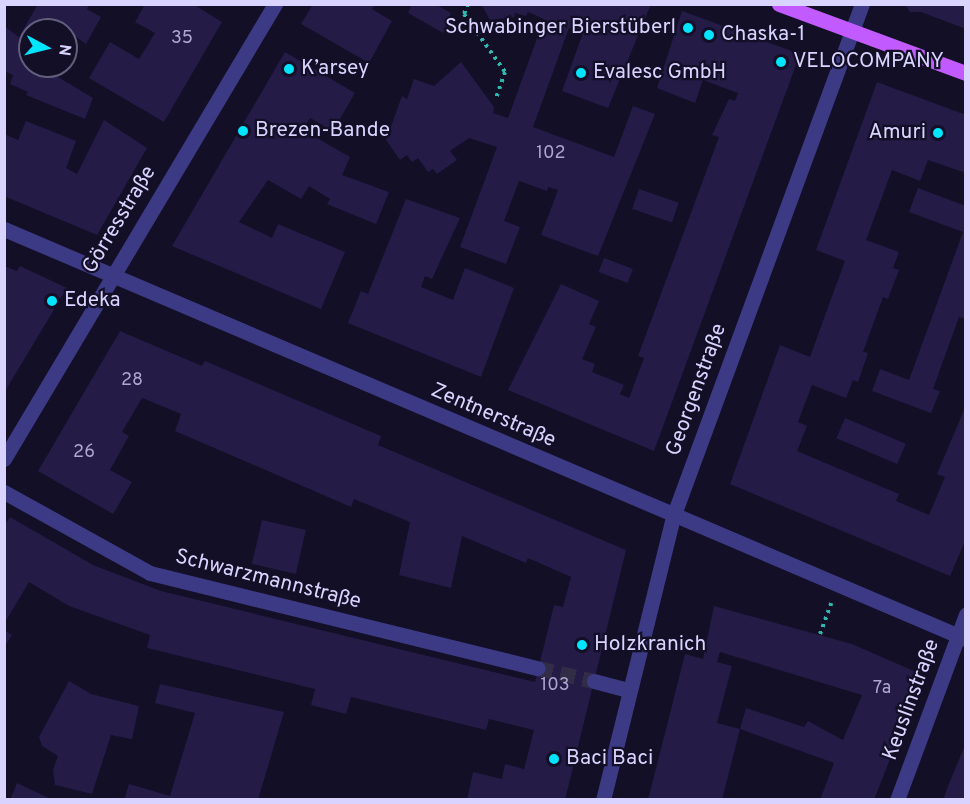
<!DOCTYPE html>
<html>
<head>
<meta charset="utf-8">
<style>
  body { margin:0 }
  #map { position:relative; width:970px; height:804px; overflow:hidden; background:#130f26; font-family:Overpass,sans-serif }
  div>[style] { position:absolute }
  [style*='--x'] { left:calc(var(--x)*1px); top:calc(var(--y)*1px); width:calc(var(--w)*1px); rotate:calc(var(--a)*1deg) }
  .building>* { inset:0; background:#241b47; transform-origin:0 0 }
  .minor-tunnel>* { height:15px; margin-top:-7.5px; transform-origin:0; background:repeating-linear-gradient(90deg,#312d47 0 15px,transparent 0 23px) }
  .path>* { height:4px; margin-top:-2px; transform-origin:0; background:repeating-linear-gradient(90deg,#2fb8b0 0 3px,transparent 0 7.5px) }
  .minor>* { height:15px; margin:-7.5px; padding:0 7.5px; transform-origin:7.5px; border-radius:7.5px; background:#3d3a85 }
  .major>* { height:15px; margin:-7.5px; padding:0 7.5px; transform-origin:7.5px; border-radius:7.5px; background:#c25bff }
  .dots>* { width:16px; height:16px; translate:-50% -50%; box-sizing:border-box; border:3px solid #130f26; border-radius:50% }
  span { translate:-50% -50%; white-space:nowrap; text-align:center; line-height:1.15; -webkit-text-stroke:4.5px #130f26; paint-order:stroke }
  .number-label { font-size:18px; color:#aca6d1 }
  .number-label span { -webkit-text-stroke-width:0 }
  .poi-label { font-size:21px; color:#d9d4ff }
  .right { translate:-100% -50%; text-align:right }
  .left { translate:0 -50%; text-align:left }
  .street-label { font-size:21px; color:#d9d4ff }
  .frame { position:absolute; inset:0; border:6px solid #d9d4ff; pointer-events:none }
  .north { position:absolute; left:18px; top:18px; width:60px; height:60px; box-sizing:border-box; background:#130f26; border:2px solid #625e7d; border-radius:50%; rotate:97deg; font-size:16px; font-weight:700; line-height:24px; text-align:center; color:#d9d4ff }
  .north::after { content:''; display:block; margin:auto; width:21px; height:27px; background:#00e5ff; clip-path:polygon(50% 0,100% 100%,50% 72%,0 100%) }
</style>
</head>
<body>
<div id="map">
  <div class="building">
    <i style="clip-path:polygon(38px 4px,89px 4px,87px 9px,101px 17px,86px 44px,66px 30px,30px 30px,30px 66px,40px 66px,93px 98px,85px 119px,26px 95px,28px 92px,10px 84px,13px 75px,4px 71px,4px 26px,19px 37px)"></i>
    <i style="clip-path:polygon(145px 4px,193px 4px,222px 22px,164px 122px,89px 78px,110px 42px,139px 59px,155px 33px,135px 22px)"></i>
    <i style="clip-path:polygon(313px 4px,375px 4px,372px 9px,392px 21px,369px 63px,301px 24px)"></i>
    <i style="clip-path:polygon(412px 4px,435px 4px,451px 13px,443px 33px,408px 13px)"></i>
    <i style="clip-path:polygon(481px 4px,651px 4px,608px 108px,562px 91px,583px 33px,569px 28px,533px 127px,614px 157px,633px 106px,655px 114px,598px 256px,541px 235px,558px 190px,548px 187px,547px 191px,519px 181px,504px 221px,520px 227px,506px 264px,460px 247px,497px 147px,469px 138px,450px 151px,457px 160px,437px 174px,433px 169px,428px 172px,418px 158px,412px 162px,407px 155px,400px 160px,386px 140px,402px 96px,407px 99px,414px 79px,434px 86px,461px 62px,494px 107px,493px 113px,508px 118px,544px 19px,528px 12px,526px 16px,515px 13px,514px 17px,490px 20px)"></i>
    <i style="clip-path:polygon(905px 4px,966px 4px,966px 29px,921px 12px,910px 12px)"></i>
    <i style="clip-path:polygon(682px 11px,800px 54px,654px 451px,508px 390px,561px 284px,599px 301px,589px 324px,596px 327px,582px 359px,595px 364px,592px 372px,624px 385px,620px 394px,629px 398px,644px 358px,638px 356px,719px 137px,712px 135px,729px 99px,735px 101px,738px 93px,703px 80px,695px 103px,657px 88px)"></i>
    <i style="clip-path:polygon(285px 52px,355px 93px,333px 131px,310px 118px,303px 130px,350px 157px,342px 175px,389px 192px,376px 224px,327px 204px,330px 199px,309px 186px,301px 199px,268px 180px,239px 222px,272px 238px,278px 224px,345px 252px,321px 309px,172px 246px)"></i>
    <i style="clip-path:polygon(877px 82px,966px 115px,966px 173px,928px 160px,920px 181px,892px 170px,866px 240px,899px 252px,893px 268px,899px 270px,888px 299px,883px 297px,863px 352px,868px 353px,858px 382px,853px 380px,846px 398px,812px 385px,798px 422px,807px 426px,797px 451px,899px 494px,896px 501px,929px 515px,945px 477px,937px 474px,966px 405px,966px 539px,950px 576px,730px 484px,780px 345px,810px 357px,835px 288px,845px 261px,816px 250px)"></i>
    <i style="clip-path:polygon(104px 120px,147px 148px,97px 235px,4px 196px,4px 134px,18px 140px,26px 121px,76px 141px,66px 168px,77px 174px)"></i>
    <i style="clip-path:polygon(918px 188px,966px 206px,966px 319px,959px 317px,933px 389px,940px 391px,931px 413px,872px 391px,880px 369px,909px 380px,963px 232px,909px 212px)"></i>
    <i style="left:639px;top:189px;width:42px;height:21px;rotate:19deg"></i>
    <i style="clip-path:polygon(406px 199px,460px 218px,432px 279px,425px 276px,421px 287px,453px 300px,465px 268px,514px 288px,481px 377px,348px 323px,361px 291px,368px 294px)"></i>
    <i style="left:604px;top:258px;width:31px;height:15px;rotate:21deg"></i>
    <i style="clip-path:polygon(4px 266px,17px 271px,20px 266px,67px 288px,4px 393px)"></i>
    <i style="clip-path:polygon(120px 331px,202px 366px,205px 361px,381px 436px,378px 445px,626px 550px,565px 800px,467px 800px,473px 772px,502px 779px,505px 764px,524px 769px,534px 730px,489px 719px,486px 730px,351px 697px,346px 714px,311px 705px,315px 689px,147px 648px,150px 635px,69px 606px,29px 582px,4px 624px,4px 526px,10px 517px,93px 565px,161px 591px,535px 682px,554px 605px,563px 607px,571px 577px,528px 558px,526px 563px,462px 536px,451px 588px,399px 575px,410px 522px,354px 499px,351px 507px,175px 431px,181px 414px,142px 398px,122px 432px,129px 436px,110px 470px,132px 482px,113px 514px,38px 471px)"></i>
    <i style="left:845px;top:418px;width:66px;height:22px;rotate:23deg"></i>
    <i style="left:262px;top:520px;width:45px;height:45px;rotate:13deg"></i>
    <i style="clip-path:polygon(714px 606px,852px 644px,923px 675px,874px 800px,820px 800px,834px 763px,740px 729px,746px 708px,804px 727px,808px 721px,843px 740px,862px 695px,720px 652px,717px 662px,732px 666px,717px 723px,740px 729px,722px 800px,648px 800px,685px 654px,703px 659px)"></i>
    <i style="clip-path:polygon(4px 630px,12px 635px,4px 647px)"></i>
    <i style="clip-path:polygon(69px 681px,91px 694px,139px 706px,132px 739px,111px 735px,92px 794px,55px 785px,53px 770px,58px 756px,42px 746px,39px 737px)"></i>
    <i style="clip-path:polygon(160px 684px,284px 712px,258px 800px,124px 800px,129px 784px,170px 796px,195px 713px,155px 703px)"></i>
    <i style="clip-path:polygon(966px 743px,966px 800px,943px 800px,948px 786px)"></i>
    <i style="clip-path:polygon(17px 783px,53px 800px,10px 800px)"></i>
  </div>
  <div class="minor-tunnel">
    <i style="--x:538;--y:668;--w:57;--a:13.1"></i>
  </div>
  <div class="path">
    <i style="--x:468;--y:4;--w:11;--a:112"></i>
    <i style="--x:464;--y:14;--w:71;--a:54.7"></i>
    <i style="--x:505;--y:72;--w:28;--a:109"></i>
    <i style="--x:820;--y:634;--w:33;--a:-70"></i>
  </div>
  <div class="minor">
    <i style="--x:4;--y:229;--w:1046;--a:23.08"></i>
    <i style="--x:4;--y:459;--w:530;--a:-59.22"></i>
    <i style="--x:4;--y:492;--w:167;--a:29"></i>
    <i style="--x:150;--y:573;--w:399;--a:13.8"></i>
    <i style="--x:594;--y:681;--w:35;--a:15"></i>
    <i style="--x:603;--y:800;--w:292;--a:-76.1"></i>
    <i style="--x:673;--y:517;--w:547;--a:-69.78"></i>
    <i style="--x:897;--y:800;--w:198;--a:-69.6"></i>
  </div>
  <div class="major">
    <i style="--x:779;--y:4;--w:199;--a:20.3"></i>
  </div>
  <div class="dots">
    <i style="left:688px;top:28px;background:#00e5ff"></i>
    <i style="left:709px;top:35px;background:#00e5ff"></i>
    <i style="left:781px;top:62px;background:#00e5ff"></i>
    <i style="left:289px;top:69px;background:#00e5ff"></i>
    <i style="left:581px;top:73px;background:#00e5ff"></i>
    <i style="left:243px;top:131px;background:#00e5ff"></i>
    <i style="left:938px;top:133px;background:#00e5ff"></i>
    <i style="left:52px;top:301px;background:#00e5ff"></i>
    <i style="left:582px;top:645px;background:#00e5ff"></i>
    <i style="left:554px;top:759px;background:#00e5ff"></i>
  </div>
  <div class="number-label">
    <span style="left:182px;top:39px">35</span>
    <span style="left:551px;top:154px">102</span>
    <span style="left:132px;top:381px">28</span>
    <span style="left:84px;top:453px">26</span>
    <span style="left:555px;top:686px">103</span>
    <span style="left:882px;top:689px">7a</span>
  </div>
  <div class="poi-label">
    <span class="right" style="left:676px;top:28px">Schwabinger Bierstüberl</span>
    <span class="left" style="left:721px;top:35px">Chaska-1</span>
    <span class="left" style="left:793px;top:62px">VELOCOMPANY</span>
    <span class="left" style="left:301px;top:69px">K’arsey</span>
    <span class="left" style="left:593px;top:73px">Evalesc GmbH</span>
    <span class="left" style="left:255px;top:131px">Brezen-Bande</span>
    <span class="right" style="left:926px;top:133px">Amuri</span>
    <span class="left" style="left:64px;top:301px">Edeka</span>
    <span class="left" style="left:594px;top:645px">Holzkranich</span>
    <span class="left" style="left:566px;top:759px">Baci Baci</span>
  </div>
  <div class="street-label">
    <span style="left:120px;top:220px;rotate:-59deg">Görresstraße</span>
    <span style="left:697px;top:390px;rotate:-70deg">Georgenstraße</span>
    <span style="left:493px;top:416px;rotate:23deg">Zentnerstraße</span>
    <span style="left:268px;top:580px;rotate:14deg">Schwarzmannstraße</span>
    <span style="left:912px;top:700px;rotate:-70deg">Keuslinstraße</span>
  </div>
  <div class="frame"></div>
  <div class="north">N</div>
</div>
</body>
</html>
